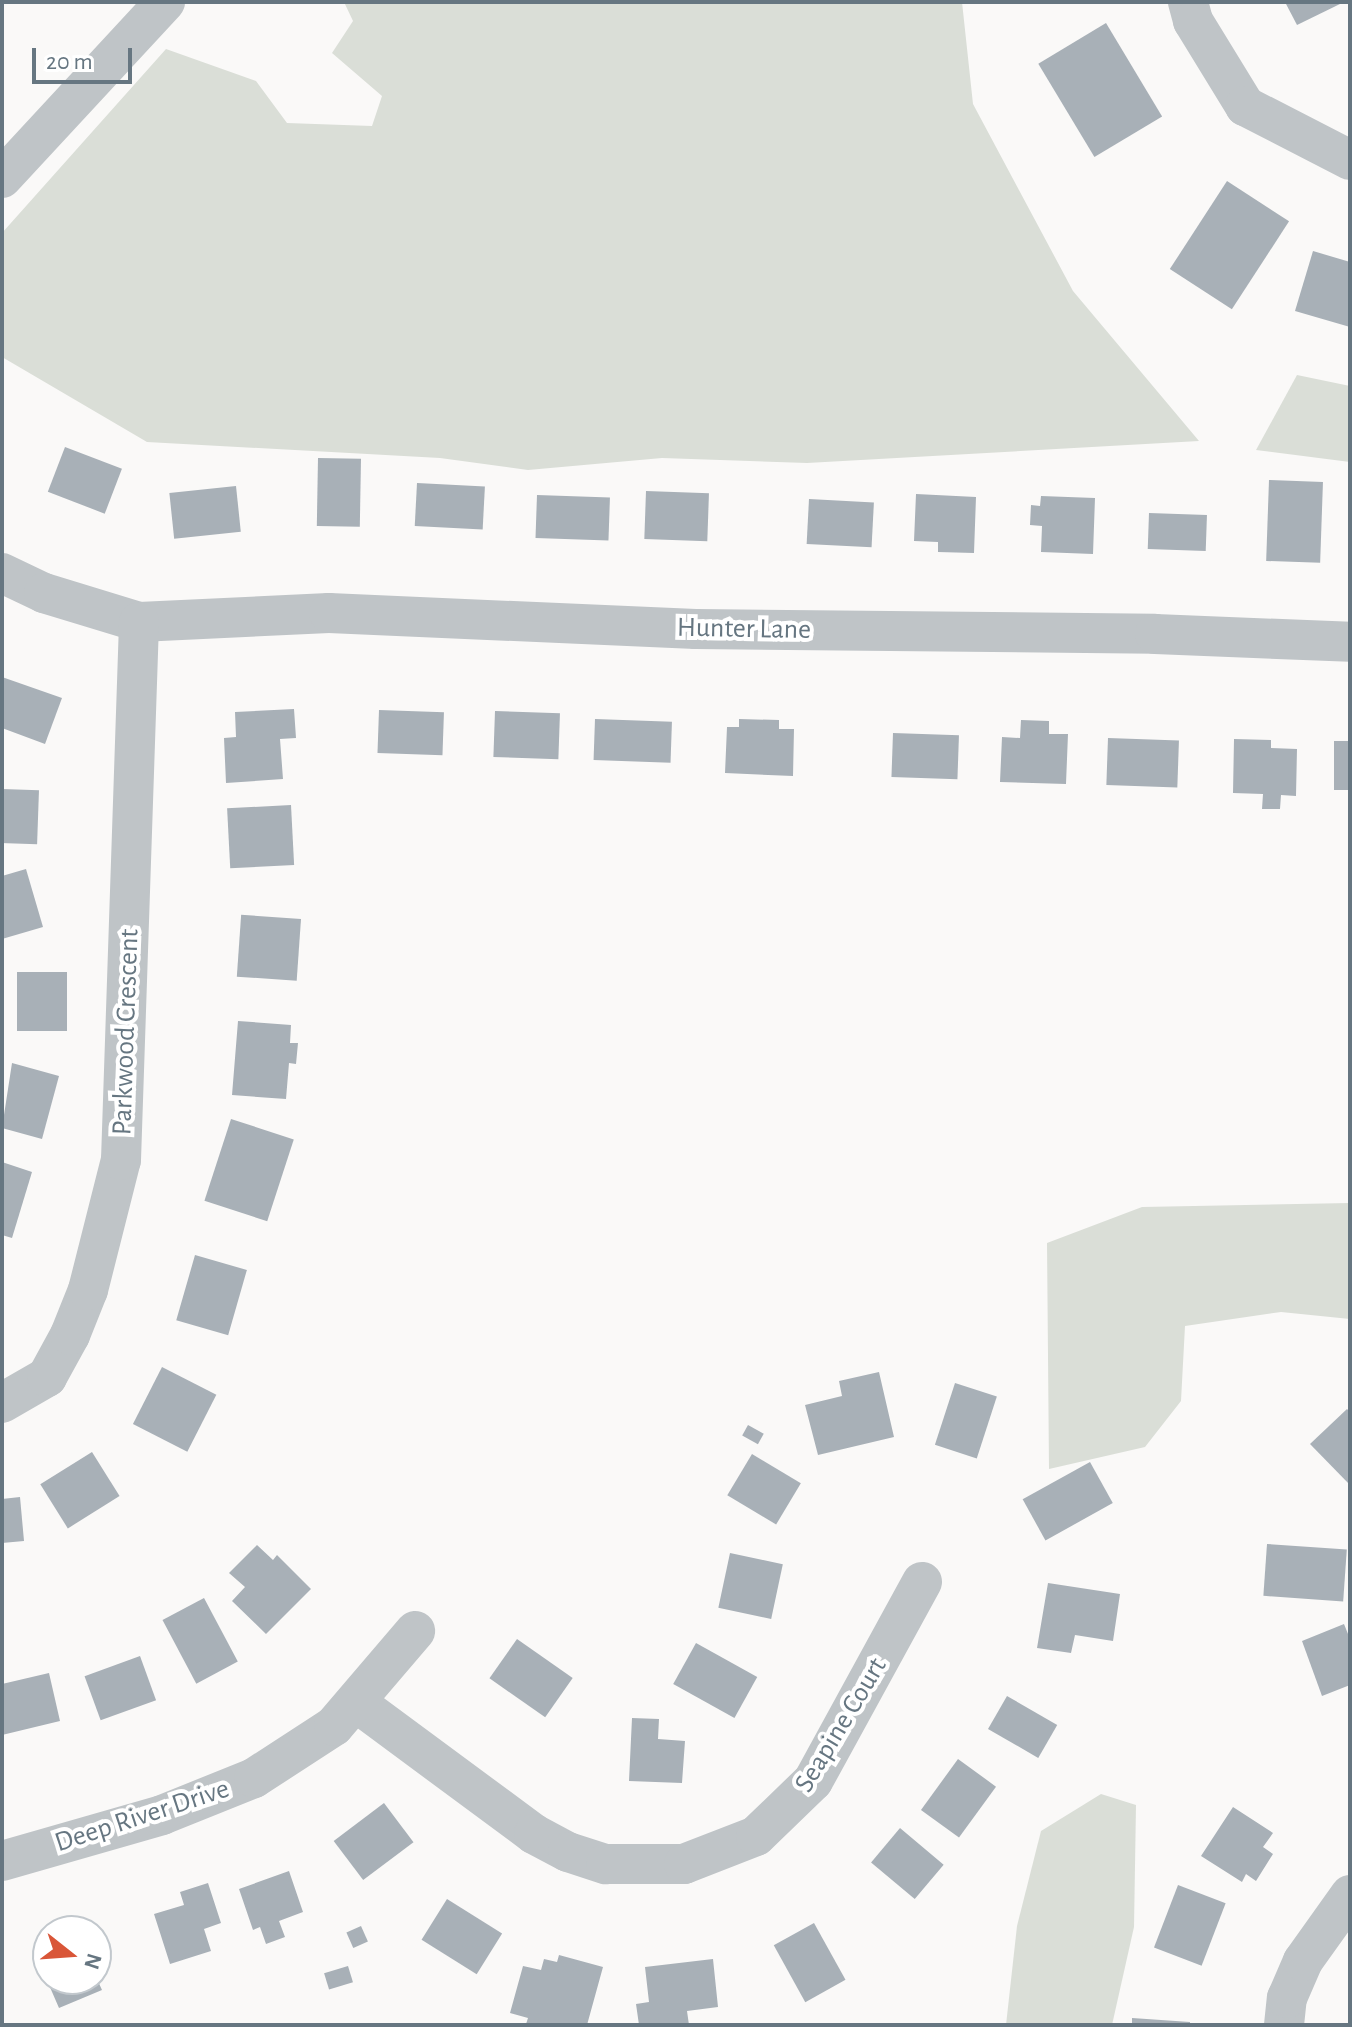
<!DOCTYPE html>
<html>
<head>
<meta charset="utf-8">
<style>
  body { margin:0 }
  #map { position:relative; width:1352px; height:2027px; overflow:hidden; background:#faf9f8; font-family:"Alegreya Sans",sans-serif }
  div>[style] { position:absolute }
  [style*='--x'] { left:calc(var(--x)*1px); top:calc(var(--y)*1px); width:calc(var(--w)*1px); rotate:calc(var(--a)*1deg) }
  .green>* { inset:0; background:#daded7 }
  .building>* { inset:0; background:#a8b0b7; transform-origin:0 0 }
  .street>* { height:40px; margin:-20px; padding:0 20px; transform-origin:20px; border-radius:20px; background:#bfc4c7 }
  span { translate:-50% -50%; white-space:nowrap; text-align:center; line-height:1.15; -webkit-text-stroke:8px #fff; paint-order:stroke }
  .street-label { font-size:28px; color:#667681 }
  .frame { position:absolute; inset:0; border:4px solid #667681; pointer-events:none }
  .north { position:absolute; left:32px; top:1915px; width:80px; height:80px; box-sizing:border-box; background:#fff; border:2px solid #c2c8cd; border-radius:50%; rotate:107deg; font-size:22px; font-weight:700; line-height:32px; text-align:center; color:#667681 }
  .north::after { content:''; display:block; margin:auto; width:28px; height:36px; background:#d95638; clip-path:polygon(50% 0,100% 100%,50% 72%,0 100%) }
  .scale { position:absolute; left:32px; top:48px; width:100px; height:36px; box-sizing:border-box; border:4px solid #667681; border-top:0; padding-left:10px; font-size:24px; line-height:28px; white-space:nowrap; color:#667681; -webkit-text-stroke:6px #fff; paint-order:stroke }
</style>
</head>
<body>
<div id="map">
  <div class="green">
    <i style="clip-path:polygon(344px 2px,962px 2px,973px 104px,1073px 291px,1199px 441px,807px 463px,662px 458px,528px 470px,440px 458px,147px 442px,2px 357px,2px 233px,166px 49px,256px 81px,287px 123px,372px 126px,382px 96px,332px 53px,353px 21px)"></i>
    <i style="clip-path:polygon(1297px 375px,1350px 386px,1350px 462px,1256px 450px)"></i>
    <i style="clip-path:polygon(1350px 1203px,1350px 1319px,1281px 1312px,1185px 1326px,1181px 1401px,1145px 1447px,1049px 1469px,1047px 1243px,1142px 1207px)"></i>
    <i style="clip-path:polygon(1101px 1794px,1136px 1805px,1134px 1927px,1112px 2025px,1006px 2025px,1017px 1926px,1041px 1831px)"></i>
  </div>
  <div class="building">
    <i style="clip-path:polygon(1285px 2px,1339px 2px,1340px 4px,1297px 25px)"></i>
    <i style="left:1106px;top:23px;width:109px;height:79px;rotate:59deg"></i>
    <i style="left:1227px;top:181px;width:74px;height:105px;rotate:33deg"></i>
    <i style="clip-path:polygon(1313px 251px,1350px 262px,1350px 327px,1295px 311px)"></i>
    <i style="left:65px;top:447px;width:61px;height:48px;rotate:21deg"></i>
    <i style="left:318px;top:458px;width:43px;height:68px;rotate:1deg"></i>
    <i style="left:1269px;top:480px;width:54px;height:81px;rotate:2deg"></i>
    <i style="left:417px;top:483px;width:68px;height:43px;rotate:3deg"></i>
    <i style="left:236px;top:486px;width:46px;height:67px;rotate:84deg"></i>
    <i style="left:646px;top:491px;width:63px;height:48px;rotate:2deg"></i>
    <i style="clip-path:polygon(916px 494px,976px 497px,974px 553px,938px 552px,938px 542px,914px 541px)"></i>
    <i style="left:537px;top:495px;width:73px;height:43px;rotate:2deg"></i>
    <i style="clip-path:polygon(1041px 496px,1095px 498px,1093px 554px,1041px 552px,1042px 526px,1030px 525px,1031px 505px,1040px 506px)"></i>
    <i style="left:809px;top:499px;width:65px;height:45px;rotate:3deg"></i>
    <i style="left:1149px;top:513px;width:58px;height:36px;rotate:2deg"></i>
    <i style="clip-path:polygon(2px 677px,62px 698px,45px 744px,2px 728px)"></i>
    <i style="clip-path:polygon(294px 709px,296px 738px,280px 739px,283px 779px,226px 783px,224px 738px,236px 737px,235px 712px)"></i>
    <i style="left:379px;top:710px;width:65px;height:43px;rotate:2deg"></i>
    <i style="left:495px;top:711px;width:65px;height:46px;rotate:2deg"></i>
    <i style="left:595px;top:719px;width:77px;height:41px;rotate:2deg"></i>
    <i style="clip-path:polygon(739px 719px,779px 720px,779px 729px,794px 729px,793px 776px,725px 773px,727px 727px,739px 727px)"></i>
    <i style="clip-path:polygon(1021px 720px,1049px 721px,1049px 734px,1068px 734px,1066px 784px,1000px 782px,1002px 737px,1020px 738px)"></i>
    <i style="left:893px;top:733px;width:66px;height:44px;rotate:2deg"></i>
    <i style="left:1108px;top:738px;width:71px;height:47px;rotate:2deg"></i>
    <i style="clip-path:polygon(1234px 739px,1271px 740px,1271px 748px,1297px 749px,1296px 796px,1281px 795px,1280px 809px,1262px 809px,1263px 794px,1233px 793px)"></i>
    <i style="left:1334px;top:741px;width:16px;height:49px"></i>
    <i style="left:2px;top:789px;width:37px;height:54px;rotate:2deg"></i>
    <i style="left:291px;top:805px;width:60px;height:64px;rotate:87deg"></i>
    <i style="clip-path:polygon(26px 869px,43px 927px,2px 939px,2px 876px)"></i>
    <i style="left:301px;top:919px;width:62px;height:60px;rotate:94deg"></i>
    <i style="left:17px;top:972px;width:50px;height:59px"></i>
    <i style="clip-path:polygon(238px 1021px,291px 1025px,290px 1043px,298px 1043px,296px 1064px,289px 1063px,286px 1099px,232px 1095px)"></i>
    <i style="clip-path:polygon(12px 1063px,59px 1076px,42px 1139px,2px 1128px)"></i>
    <i style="left:231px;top:1119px;width:66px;height:86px;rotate:18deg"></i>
    <i style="clip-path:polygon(2px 1162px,32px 1172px,12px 1238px,2px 1235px)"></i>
    <i style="left:195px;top:1255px;width:54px;height:68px;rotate:16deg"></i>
    <i style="left:162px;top:1367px;width:61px;height:64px;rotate:27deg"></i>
    <i style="clip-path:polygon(879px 1372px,894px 1437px,818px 1455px,805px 1405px,842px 1396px,839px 1381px)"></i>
    <i style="left:955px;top:1383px;width:44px;height:65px;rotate:18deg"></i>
    <i style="clip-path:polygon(1347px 1409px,1350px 1412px,1350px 1485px,1310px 1444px)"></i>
    <i style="left:748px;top:1425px;width:18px;height:12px;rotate:29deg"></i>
    <i style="left:92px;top:1452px;width:52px;height:61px;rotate:58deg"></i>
    <i style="left:752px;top:1454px;width:57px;height:48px;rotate:31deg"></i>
    <i style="left:1090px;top:1462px;width:47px;height:77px;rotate:61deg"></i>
    <i style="clip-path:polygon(20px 1497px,24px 1541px,2px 1543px,2px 1499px)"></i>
    <i style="left:1267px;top:1544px;width:80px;height:52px;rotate:4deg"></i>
    <i style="clip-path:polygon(257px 1545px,273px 1560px,277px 1555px,311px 1589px,266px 1634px,232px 1601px,245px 1587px,229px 1573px)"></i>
    <i style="left:730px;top:1553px;width:54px;height:56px;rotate:12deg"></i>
    <i style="clip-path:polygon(1048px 1583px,1120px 1594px,1113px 1641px,1075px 1635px,1071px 1653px,1037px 1648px)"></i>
    <i style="left:204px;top:1598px;width:72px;height:47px;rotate:62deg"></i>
    <i style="clip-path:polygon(1344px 1624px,1350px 1639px,1350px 1685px,1322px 1696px,1302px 1641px)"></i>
    <i style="left:517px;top:1639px;width:68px;height:48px;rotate:35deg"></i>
    <i style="left:696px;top:1643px;width:70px;height:47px;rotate:29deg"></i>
    <i style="left:140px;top:1656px;width:47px;height:59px;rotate:70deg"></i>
    <i style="clip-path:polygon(49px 1673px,60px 1721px,2px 1735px,2px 1684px)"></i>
    <i style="left:1007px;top:1696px;width:58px;height:38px;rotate:30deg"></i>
    <i style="clip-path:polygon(632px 1718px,659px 1719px,658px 1739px,685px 1741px,682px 1783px,629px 1781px)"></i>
    <i style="left:958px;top:1759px;width:47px;height:63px;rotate:36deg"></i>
    <i style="left:384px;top:1803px;width:49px;height:63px;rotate:53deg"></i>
    <i style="clip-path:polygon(1233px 1807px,1273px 1833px,1263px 1847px,1273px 1854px,1256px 1881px,1246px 1874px,1242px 1882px,1201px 1856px)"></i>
    <i style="left:900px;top:1828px;width:57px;height:45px;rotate:40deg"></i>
    <i style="clip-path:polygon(289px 1871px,303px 1912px,279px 1921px,285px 1937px,266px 1944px,260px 1927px,253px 1930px,239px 1889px)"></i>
    <i style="clip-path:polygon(208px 1883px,221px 1923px,204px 1929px,211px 1951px,170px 1964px,154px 1914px,184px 1905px,180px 1892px)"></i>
    <i style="left:1178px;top:1885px;width:51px;height:67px;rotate:21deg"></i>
    <i style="left:447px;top:1899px;width:65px;height:48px;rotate:32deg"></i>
    <i style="left:814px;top:1923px;width:65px;height:46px;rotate:61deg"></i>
    <i style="left:361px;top:1926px;width:17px;height:16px;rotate:66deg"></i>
    <i style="clip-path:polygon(48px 1949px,48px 1979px,97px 1979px,102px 1990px,59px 2008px,36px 1955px)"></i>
    <i style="clip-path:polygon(559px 1955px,603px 1967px,587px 2025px,526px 2024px,528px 2018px,510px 2013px,523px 1966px,541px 1970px,544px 1959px,557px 1962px)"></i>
    <i style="clip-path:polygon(713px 1959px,718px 2007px,687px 2011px,689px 2025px,639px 2025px,636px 2004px,649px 2002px,645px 1967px)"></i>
    <i style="left:348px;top:1966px;width:17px;height:25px;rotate:73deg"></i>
    <i style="clip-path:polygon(1132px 2018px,1190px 2022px,1190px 2025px,1132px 2025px)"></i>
  </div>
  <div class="street">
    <i style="--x:1188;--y:2;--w:20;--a:75"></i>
    <i style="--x:1193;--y:21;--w:100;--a:58.5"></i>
    <i style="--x:1245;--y:106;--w:118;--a:27.2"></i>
    <i style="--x:2;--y:178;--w:240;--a:-47.2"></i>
    <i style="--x:2;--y:573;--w:47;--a:25.5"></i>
    <i style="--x:44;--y:593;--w:99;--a:17"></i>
    <i style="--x:139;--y:622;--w:190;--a:-2.7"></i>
    <i style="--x:329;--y:613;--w:367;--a:2.5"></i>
    <i style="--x:696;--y:629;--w:459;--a:0.6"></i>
    <i style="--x:1155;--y:634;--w:195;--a:2.3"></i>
    <i style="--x:2;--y:1403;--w:52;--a:-30"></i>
    <i style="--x:47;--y:1377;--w:48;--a:-61.3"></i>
    <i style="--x:70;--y:1335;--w:48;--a:-68.2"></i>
    <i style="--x:88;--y:1290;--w:134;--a:-75.8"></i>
    <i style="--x:121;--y:1160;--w:538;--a:-88.08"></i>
    <i style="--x:357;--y:1703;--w:220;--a:36.5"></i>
    <i style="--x:534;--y:1834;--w:38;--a:28"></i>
    <i style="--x:568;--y:1852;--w:40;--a:18"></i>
    <i style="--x:606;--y:1864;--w:78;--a:0"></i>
    <i style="--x:684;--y:1864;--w:77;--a:-21.3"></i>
    <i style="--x:756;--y:1836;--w:79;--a:-44"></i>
    <i style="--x:813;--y:1781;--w:227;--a:-61.3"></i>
    <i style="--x:2;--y:1861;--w:166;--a:-16"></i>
    <i style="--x:162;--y:1815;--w:99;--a:-21.9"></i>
    <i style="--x:254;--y:1778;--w:95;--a:-33"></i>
    <i style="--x:334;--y:1726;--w:125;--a:-49.5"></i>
    <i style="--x:1284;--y:2025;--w:27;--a:-84"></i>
    <i style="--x:1287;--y:1998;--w:40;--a:-66.6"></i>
    <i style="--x:1303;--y:1961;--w:81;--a:-54.5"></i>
  </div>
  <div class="street-label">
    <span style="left:744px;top:629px;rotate:1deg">Hunter Lane</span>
    <span style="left:126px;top:1032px;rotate:-88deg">Parkwood Crescent</span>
    <span style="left:841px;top:1725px;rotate:-59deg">Seapine Court</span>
    <span style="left:142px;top:1816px;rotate:-18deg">Deep River Drive</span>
  </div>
  <div class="frame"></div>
  <div class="north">N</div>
  <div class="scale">20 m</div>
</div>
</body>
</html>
